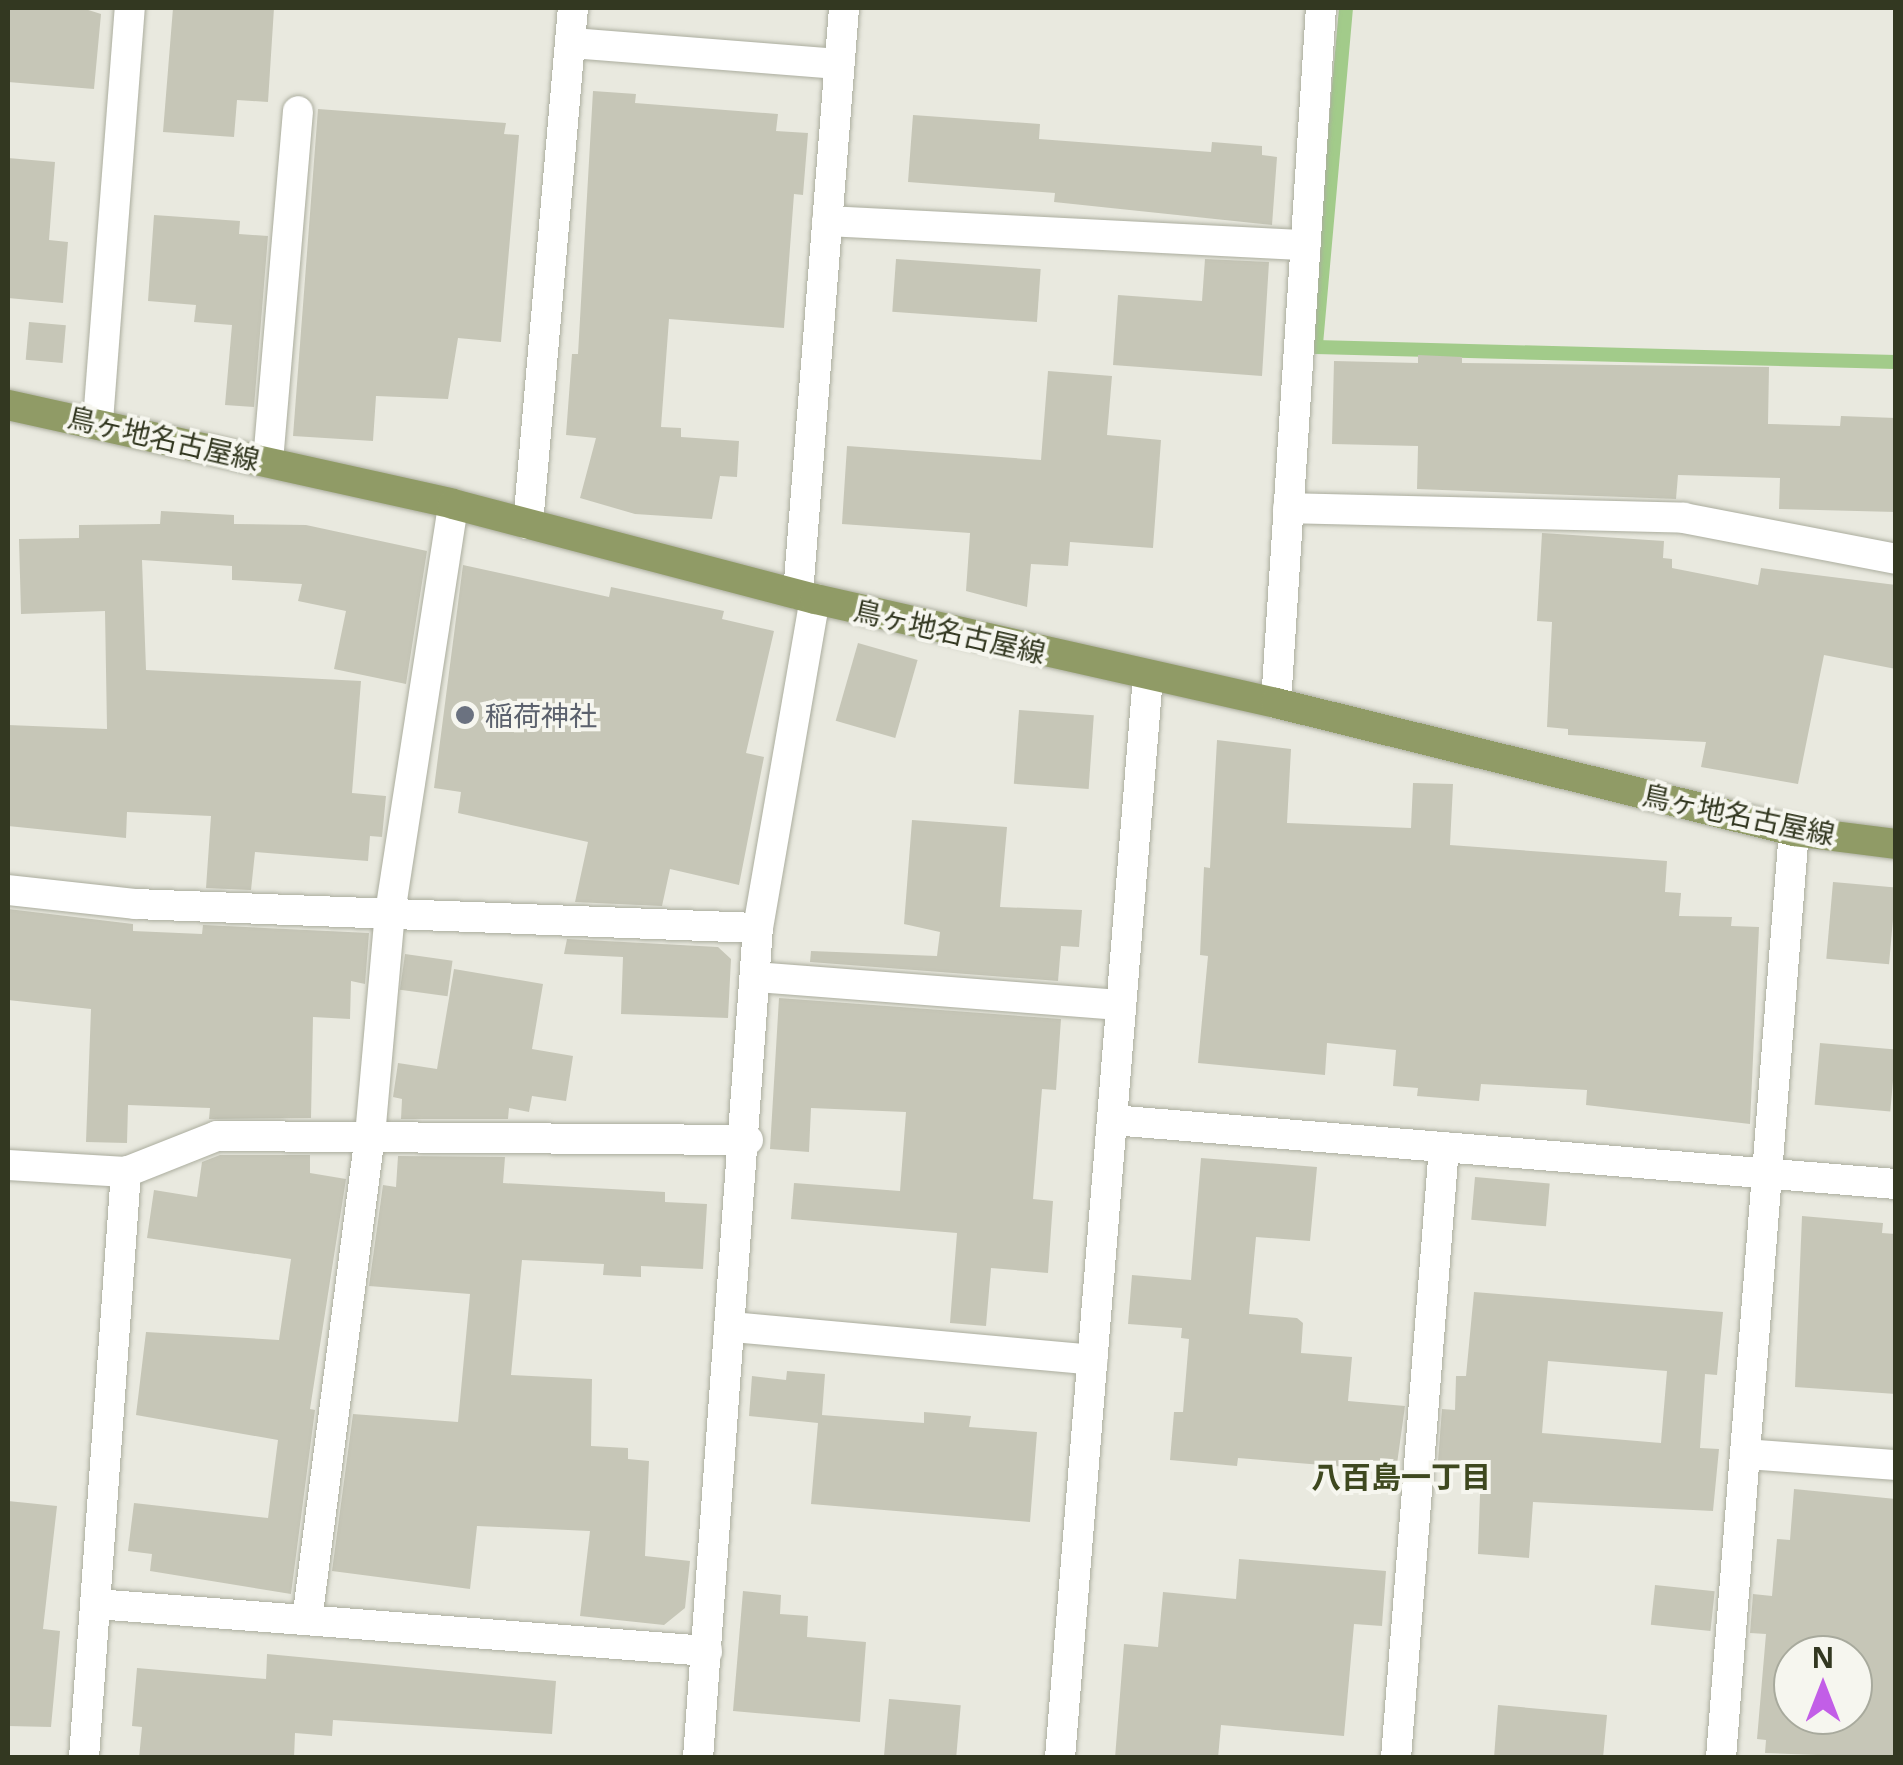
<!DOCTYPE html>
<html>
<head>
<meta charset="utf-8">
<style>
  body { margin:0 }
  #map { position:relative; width:1903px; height:1765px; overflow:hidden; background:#e9e9df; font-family:"Noto Sans","Noto Sans JP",sans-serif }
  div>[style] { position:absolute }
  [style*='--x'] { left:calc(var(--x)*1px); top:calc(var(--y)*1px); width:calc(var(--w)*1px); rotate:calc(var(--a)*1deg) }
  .stream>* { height:14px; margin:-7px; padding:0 7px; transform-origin:7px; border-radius:7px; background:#a2cb8a }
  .building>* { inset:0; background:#c6c6b7; transform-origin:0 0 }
  .roads { filter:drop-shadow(0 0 2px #abad9e) drop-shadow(0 0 2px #abad9e) }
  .minor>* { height:30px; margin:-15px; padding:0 15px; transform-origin:15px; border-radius:15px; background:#fff }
  .major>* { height:30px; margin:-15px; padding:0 15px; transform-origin:15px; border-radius:15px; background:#909b66 }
  .dots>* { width:28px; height:28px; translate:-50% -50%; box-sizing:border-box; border:5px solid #f6f6ef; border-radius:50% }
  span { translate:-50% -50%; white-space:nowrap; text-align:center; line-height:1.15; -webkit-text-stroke:8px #f6f6ef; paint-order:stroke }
  .street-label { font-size:28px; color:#333821 }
  .worship-label { font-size:28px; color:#5b616d }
  .left { translate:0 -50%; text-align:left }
  .neighbourhood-label { font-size:30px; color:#3e481f; font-weight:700 }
  .frame { position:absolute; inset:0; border:10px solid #333821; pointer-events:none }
  .north { position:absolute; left:1773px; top:1635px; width:100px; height:100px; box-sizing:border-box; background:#f6f6ef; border:2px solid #a8aa9d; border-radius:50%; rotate:0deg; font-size:28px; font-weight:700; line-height:40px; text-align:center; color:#333821 }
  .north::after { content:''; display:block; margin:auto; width:35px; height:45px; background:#c25ee7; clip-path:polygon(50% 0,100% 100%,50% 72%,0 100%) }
</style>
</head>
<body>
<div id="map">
  <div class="stream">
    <i style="--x:1346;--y:8;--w:340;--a:95.1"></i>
    <i style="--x:1316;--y:347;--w:580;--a:1.48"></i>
  </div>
  <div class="building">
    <i style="clip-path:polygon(8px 8px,82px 8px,101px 14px,94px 89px,8px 82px)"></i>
    <i style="clip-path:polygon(173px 8px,274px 8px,268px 102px,237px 100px,234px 137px,163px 132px)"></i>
    <i style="clip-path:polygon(593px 91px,636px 94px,635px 103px,778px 114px,776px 131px,808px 133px,803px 195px,794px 194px,784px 328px,669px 319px,661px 427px,681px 428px,681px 437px,739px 441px,737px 477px,720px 476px,712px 519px,635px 514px,580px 498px,596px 438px,566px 435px,572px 354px,578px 354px)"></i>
    <i style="clip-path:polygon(318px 109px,506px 123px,504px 134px,519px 135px,501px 342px,458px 338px,448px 399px,376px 396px,373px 441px,293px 436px)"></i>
    <i style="clip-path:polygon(913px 115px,1040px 124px,1039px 139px,1211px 152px,1212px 142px,1262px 146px,1262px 155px,1277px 157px,1272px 225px,1054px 202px,1055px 193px,908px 182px)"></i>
    <i style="clip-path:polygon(8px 158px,55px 162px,49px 240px,68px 242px,63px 303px,8px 298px)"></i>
    <i style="clip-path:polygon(154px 215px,240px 221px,239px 234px,268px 236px,254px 407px,225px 405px,232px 325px,194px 322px,196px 305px,148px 301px)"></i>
    <i style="left:896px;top:259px;width:145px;height:53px;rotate:4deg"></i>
    <i style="clip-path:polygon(1205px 259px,1269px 262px,1262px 376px,1113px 365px,1118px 295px,1202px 301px)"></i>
    <i style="left:29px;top:322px;width:37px;height:38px;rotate:5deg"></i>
    <i style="clip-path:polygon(1418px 355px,1462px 357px,1462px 363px,1769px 367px,1768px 424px,1840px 426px,1841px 416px,1896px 418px,1896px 512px,1779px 509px,1780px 478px,1678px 475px,1676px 499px,1417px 489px,1418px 446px,1332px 444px,1334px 361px,1418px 363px)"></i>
    <i style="clip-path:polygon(1048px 371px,1112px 376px,1107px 435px,1161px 440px,1153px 548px,1070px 542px,1068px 566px,1031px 564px,1027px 607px,966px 591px,970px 533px,842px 524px,847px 446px,1041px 460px)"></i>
    <i style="clip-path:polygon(161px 511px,234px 515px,234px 524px,306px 525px,427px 551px,406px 684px,334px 669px,346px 611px,298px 601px,302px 584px,232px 580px,232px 566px,142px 560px,146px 670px,361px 681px,352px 793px,386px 796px,382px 837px,370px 836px,368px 861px,255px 852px,251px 890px,206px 888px,211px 816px,127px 812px,126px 838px,8px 826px,8px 725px,107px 729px,105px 611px,21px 614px,19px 539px,79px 538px,79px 525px,160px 524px)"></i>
    <i style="clip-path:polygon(1542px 533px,1664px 541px,1663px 558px,1672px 559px,1672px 568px,1758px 585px,1761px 568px,1896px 585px,1896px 669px,1824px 655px,1798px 784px,1701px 767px,1706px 742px,1568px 735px,1568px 729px,1547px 727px,1552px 622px,1537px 621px)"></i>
    <i style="clip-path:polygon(463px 565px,609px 597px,611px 587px,724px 611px,722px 619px,774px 631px,746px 753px,764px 757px,739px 885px,670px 869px,662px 906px,575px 902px,588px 842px,458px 813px,461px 792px,434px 788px)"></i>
    <i style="left:858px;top:643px;width:62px;height:81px;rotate:16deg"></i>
    <i style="left:1019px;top:710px;width:75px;height:74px;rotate:4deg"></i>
    <i style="clip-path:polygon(1217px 740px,1291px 749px,1287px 823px,1411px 828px,1413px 783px,1453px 784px,1450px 845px,1667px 861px,1665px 892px,1681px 893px,1679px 916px,1732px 917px,1731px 926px,1759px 927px,1750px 1124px,1586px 1105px,1587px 1090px,1481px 1084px,1479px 1101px,1417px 1096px,1418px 1088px,1393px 1086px,1396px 1050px,1327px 1043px,1325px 1075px,1198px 1063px,1208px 956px,1200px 955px,1204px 867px,1210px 868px)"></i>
    <i style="clip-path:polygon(912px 820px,1007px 827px,1000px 907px,1082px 910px,1079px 947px,1061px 946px,1058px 981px,810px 962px,811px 951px,937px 956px,940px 932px,904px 924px)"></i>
    <i style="left:1833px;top:882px;width:63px;height:77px;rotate:5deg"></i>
    <i style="clip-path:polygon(8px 909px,133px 924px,133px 931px,202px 934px,203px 925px,369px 933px,365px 984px,351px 981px,350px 1019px,313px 1017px,311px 1118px,209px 1119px,210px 1108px,128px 1105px,127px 1143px,86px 1142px,91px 1009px,8px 1000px)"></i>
    <i style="clip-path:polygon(567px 939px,718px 947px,731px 959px,728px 1018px,621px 1014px,623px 957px,564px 954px)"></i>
    <i style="left:405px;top:954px;width:48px;height:36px;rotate:8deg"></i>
    <i style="clip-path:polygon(454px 969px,543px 984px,532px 1049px,573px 1056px,566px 1101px,532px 1096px,529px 1112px,509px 1108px,508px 1119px,401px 1119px,402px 1099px,393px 1097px,398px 1063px,437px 1069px)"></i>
    <i style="clip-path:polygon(779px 998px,1061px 1019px,1056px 1090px,1042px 1089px,1033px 1199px,1053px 1201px,1048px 1273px,991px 1268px,986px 1326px,950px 1323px,957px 1233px,791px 1219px,794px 1183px,900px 1191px,906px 1112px,811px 1108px,809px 1152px,770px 1149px)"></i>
    <i style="left:1820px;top:1043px;width:76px;height:62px;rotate:5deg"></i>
    <i style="clip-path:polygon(220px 1155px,310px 1155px,310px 1173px,346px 1179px,310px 1409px,315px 1410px,291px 1594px,150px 1571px,152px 1554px,128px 1551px,134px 1503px,268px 1518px,278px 1440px,136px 1415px,146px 1332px,279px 1340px,291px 1259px,147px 1238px,154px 1190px,197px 1197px,202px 1162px)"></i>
    <i style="clip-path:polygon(398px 1156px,505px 1157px,503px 1183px,665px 1192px,665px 1202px,707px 1204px,703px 1269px,641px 1266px,641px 1277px,603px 1275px,604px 1264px,522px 1260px,511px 1375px,592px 1379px,591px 1446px,628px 1448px,628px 1459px,649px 1461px,645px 1556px,690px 1561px,685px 1608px,664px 1625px,580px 1616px,590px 1531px,477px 1526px,470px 1589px,332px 1571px,353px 1414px,458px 1422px,470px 1294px,369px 1286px,383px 1185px,396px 1187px)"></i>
    <i style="clip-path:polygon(1201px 1158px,1317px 1167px,1310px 1241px,1256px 1237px,1249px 1314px,1297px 1318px,1303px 1323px,1301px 1353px,1352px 1357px,1348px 1401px,1405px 1406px,1396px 1471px,1238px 1458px,1237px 1466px,1170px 1460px,1174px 1412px,1183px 1412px,1189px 1339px,1181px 1338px,1182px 1328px,1128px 1324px,1132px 1275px,1191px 1280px)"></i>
    <i style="left:1475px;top:1177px;width:75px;height:43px;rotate:5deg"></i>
    <i style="clip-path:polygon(1802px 1216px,1883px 1223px,1882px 1233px,1896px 1234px,1896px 1394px,1795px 1387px)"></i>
    <i style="clip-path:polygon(evenodd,1474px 1292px,1723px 1312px,1717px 1375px,1705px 1374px,1700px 1448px,1719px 1449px,1713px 1511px,1533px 1502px,1529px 1558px,1478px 1554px,1481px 1465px,1438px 1461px,1442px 1409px,1455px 1410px,1456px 1376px,1466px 1376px,1474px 1292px,1548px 1361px,1667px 1371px,1661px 1443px,1542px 1433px,1548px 1361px)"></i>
    <i style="clip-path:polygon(787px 1371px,825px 1374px,822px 1415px,924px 1423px,924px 1412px,971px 1416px,969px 1427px,1037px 1432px,1030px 1522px,811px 1504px,818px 1423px,749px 1416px,752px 1376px,786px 1380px)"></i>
    <i style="clip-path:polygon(evenodd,1794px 1489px,1896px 1499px,1896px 1758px,1765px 1753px,1766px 1740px,1757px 1739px,1766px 1634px,1750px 1633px,1753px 1594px,1772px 1596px,1777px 1539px,1790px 1540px,1794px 1489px,1793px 1655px,1853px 1655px,1853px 1715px,1793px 1715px,1793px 1655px)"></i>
    <i style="clip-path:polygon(8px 1501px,57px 1506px,43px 1629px,60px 1631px,51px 1727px,8px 1726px)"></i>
    <i style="clip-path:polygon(1239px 1559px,1386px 1571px,1382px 1626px,1354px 1624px,1344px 1736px,1221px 1725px,1218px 1758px,1115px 1758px,1124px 1644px,1158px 1647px,1163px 1592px,1236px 1599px)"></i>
    <i style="left:1655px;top:1585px;width:60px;height:40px;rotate:6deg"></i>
    <i style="clip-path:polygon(743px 1591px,781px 1595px,780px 1614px,808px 1616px,807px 1637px,866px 1642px,860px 1722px,733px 1711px)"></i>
    <i style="clip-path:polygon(267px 1654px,556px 1681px,552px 1734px,333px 1720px,332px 1736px,295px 1733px,294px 1758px,139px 1758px,142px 1727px,132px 1726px,137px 1668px,266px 1679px)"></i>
    <i style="left:889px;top:1699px;width:72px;height:59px;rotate:5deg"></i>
    <i style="clip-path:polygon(1498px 1705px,1607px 1715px,1603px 1758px,1494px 1758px)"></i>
  </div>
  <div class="roads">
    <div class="minor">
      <i style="--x:571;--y:43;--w:269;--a:4.5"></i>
      <i style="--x:827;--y:221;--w:479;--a:2.9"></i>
      <i style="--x:98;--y:421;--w:414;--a:-85.6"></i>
      <i style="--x:268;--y:461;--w:351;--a:-85.1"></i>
      <i style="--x:1288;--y:508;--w:396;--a:1.4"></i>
      <i style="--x:1684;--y:518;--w:216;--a:10.9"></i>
      <i style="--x:528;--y:524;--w:518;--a:-85.02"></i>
      <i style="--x:798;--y:594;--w:588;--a:-85.51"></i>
      <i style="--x:1276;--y:703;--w:696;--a:-86.3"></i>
      <i style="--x:8;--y:890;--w:128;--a:6.3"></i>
      <i style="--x:135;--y:904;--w:623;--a:2.21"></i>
      <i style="--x:756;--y:977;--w:366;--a:4.4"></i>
      <i style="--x:1112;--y:1120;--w:787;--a:4.67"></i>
      <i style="--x:8;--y:1165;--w:118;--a:3.4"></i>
      <i style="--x:126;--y:1172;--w:98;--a:-21.6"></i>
      <i style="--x:217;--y:1136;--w:531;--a:0.43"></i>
      <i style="--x:732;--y:1327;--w:362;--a:5.2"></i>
      <i style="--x:1745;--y:1454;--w:151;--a:4.2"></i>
      <i style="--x:96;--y:1604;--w:613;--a:4.4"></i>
      <i style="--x:307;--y:1620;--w:488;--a:-82.6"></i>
      <i style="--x:370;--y:1136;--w:224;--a:-84.9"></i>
      <i style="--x:390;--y:913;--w:414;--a:-81.2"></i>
      <i style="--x:84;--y:1758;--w:588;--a:-85.9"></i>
      <i style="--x:698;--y:1758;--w:832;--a:-85.87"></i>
      <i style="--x:758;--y:928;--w:334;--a:-80.2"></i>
      <i style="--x:1060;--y:1758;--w:1085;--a:-85.35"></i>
      <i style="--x:1396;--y:1758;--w:613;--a:-85.51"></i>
      <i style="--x:1721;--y:1758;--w:930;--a:-85.5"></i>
    </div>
    <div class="major">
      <i style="--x:8;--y:405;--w:456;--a:12.5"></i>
      <i style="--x:453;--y:504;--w:374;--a:14.7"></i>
      <i style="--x:815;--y:599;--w:473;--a:12.7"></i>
      <i style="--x:1276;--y:703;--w:534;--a:13.88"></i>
      <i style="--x:1794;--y:831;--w:103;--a:7.3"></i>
    </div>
  </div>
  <div class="dots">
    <i style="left:465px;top:715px;background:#6b7280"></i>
  </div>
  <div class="street-label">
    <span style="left:164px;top:438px;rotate:13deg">鳥ヶ地名古屋線</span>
    <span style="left:950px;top:631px;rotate:13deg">鳥ヶ地名古屋線</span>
    <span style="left:1739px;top:814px;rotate:12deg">鳥ヶ地名古屋線</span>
  </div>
  <div class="worship-label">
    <span class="left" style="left:485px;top:715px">稲荷神社</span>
  </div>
  <div class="neighbourhood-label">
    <span style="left:1401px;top:1477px">八百島一丁目</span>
  </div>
  <div class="frame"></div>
  <div class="north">N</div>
</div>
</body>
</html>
